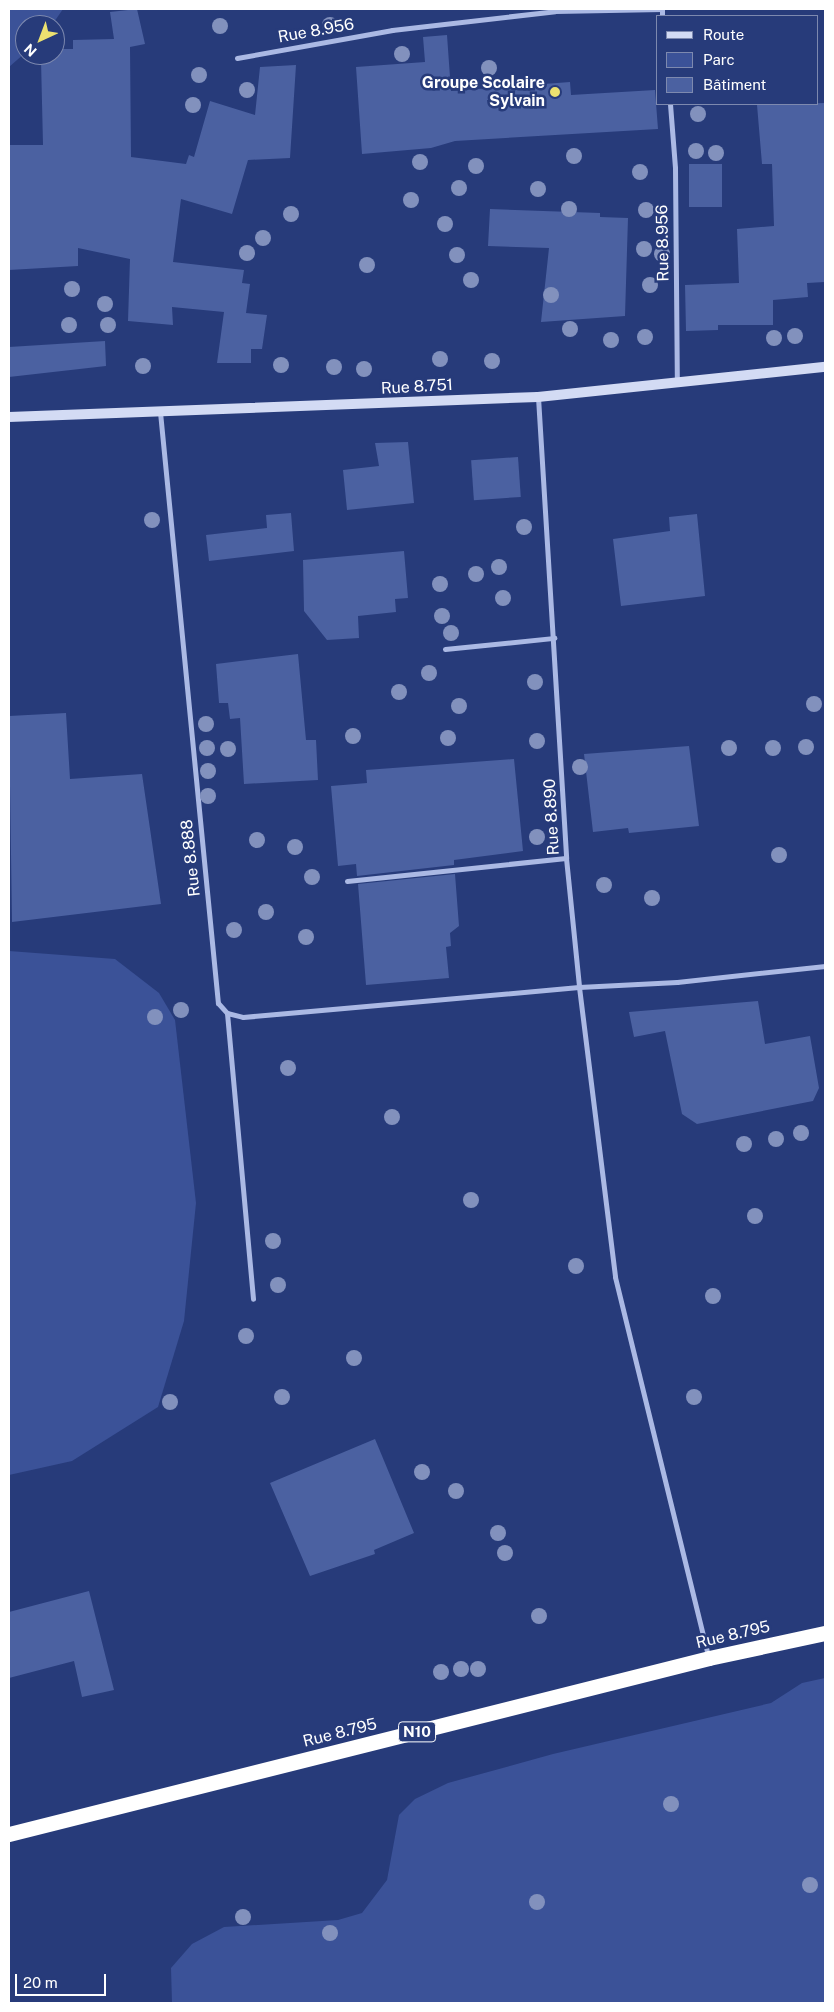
<!DOCTYPE html>
<html>
<head>
<meta charset="utf-8">
<style>
  body { margin:0 }
  #map { position:relative; width:834px; height:2012px; overflow:hidden; background:#273b7a; font-family:"Public Sans",sans-serif }
  div>[style] { position:absolute }
  [style*='--x'] { left:calc(var(--x)*1px); top:calc(var(--y)*1px); width:calc(var(--w)*1px); rotate:calc(var(--a)*1deg) }
  .green>* { inset:0; background:#3b5298 }
  .building>* { inset:0; background:#4b61a1; transform-origin:0 0 }
  .street>* { height:5px; margin:-2.5px; padding:0 2.5px; transform-origin:2.5px; border-radius:2.5px; background:#abb9e4 }
  .secondary>* { height:10px; margin:-5px; padding:0 5px; transform-origin:5px; border-radius:5px; background:#d3dbf4 }
  .highway>* { height:15px; margin:-7.5px; padding:0 7.5px; transform-origin:7.5px; border-radius:7.5px; background:#fff }
  .trees>* { width:16px; height:16px; margin:-8px; border-radius:50%; background:#8291bd }
  .dots>* { width:14px; height:14px; translate:-50% -50%; box-sizing:border-box; border:2px solid #273b7a; border-radius:50% }
  span { translate:-50% -50%; white-space:nowrap; text-align:center; line-height:1.15; -webkit-text-stroke:5px #273b7a; paint-order:stroke }
  .shield-label span { padding:1px 4px; background:#273b7a; border:1px solid; border-radius:4px; -webkit-text-stroke-width:0 }
  .shield-label { font-size:15px; color:#fff; font-weight:700 }
  .street-label { font-size:16px; color:#fff }
  .poi-label { font-size:16px; color:#fff; font-weight:700 }
  .right { translate:-100% -50%; text-align:right }
  .frame { position:absolute; inset:0; border:10px solid #fff; pointer-events:none }
  .legend { position:absolute; left:656px; top:15px; width:162px; height:90px; box-sizing:border-box; background:#273b7a; border:1px solid #7d89af; margin:0; padding:6px 9px; list-style:none; font-size:15px; color:#fff }
  .legend li { display:flex; align-items:center; gap:10px; height:25px }
  .legend b { width:25px; border:1px solid #7d89af }
  .north { position:absolute; left:15px; top:15px; width:50px; height:50px; box-sizing:border-box; background:#273b7a; border:1px solid #7d89af; border-radius:50%; rotate:223deg; font-size:14px; font-weight:700; line-height:20px; text-align:center; color:#fff }
  .north::after { content:''; display:block; margin:auto; width:18px; height:22px; background:#ece170; clip-path:polygon(50% 0,100% 100%,50% 72%,0 100%) }
  .scale { position:absolute; left:15px; top:1974px; width:91px; height:22px; box-sizing:border-box; border:2px solid #fff; border-top:0; padding-left:6px; font-size:15px; line-height:18px; white-space:nowrap; color:#fff; -webkit-text-stroke:4px #273b7a; paint-order:stroke }
</style>
</head>
<body>
<div id="map">
  <div class="green">
    <i style="clip-path:polygon(9px 9px,63px 9px,52px 25px,25px 25px,25px 53px,9px 67px)"></i>
    <i style="clip-path:polygon(9px 951px,115px 959px,159px 993px,175px 1020px,196px 1203px,184px 1321px,158px 1407px,72px 1461px,9px 1475px)"></i>
    <i style="clip-path:polygon(825px 1678px,825px 2003px,172px 2003px,171px 1968px,192px 1944px,224px 1927px,338px 1920px,362px 1913px,387px 1880px,399px 1815px,415px 1799px,448px 1783px,553px 1754px,771px 1703px,802px 1683px)"></i>
  </div>
  <div class="building">
    <i style="clip-path:polygon(137px 9px,145px 44px,130px 47px,131px 157px,186px 164px,189px 155px,194px 157px,210px 101px,255px 115px,260px 67px,296px 65px,290px 158px,248px 160px,232px 214px,181px 199px,173px 262px,244px 270px,242px 283px,250px 284px,246px 313px,267px 315px,262px 349px,251px 349px,251px 363px,217px 363px,224px 312px,172px 307px,173px 325px,128px 321px,130px 259px,78px 248px,78px 266px,9px 270px,9px 145px,43px 145px,41px 60px,55px 55px,55px 49px,73px 49px,73px 40px,114px 39px,110px 12px)"></i>
    <i style="clip-path:polygon(447px 35px,451px 91px,570px 82px,571px 95px,655px 90px,658px 129px,455px 141px,431px 148px,362px 154px,356px 67px,425px 62px,423px 37px)"></i>
    <i style="clip-path:polygon(825px 103px,825px 282px,807px 283px,808px 297px,773px 300px,773px 325px,718px 325px,718px 330px,686px 331px,685px 285px,739px 283px,737px 229px,774px 226px,772px 164px,762px 164px,757px 105px)"></i>
    <i style="left:722px;top:164px;width:43px;height:33px;rotate:90deg"></i>
    <i style="clip-path:polygon(490px 209px,600px 213px,600px 217px,628px 218px,625px 316px,541px 322px,549px 248px,488px 246px)"></i>
    <i style="clip-path:polygon(105px 341px,106px 366px,9px 377px,9px 347px)"></i>
    <i style="clip-path:polygon(408px 442px,414px 503px,347px 510px,343px 470px,379px 466px,375px 443px)"></i>
    <i style="left:518px;top:457px;width:40px;height:47px;rotate:86deg"></i>
    <i style="clip-path:polygon(291px 513px,294px 551px,209px 561px,206px 535px,267px 528px,266px 515px)"></i>
    <i style="clip-path:polygon(697px 514px,705px 596px,621px 606px,613px 539px,670px 531px,669px 517px)"></i>
    <i style="clip-path:polygon(404px 551px,408px 598px,395px 599px,396px 612px,358px 616px,359px 638px,327px 640px,304px 611px,303px 560px)"></i>
    <i style="clip-path:polygon(298px 654px,306px 740px,316px 740px,318px 780px,244px 784px,240px 718px,230px 719px,228px 703px,219px 703px,216px 664px)"></i>
    <i style="clip-path:polygon(66px 713px,70px 779px,142px 774px,161px 904px,12px 922px,9px 716px)"></i>
    <i style="clip-path:polygon(689px 746px,699px 826px,629px 833px,628px 828px,593px 832px,584px 754px)"></i>
    <i style="clip-path:polygon(514px 759px,523px 851px,454px 860px,454px 865px,357px 876px,356px 864px,338px 866px,331px 786px,367px 783px,366px 770px)"></i>
    <i style="clip-path:polygon(455px 874px,459px 926px,450px 933px,451px 946px,446px 947px,449px 978px,366px 985px,358px 884px)"></i>
    <i style="clip-path:polygon(758px 1001px,765px 1044px,810px 1036px,819px 1088px,813px 1101px,697px 1124px,682px 1114px,665px 1031px,634px 1037px,629px 1012px)"></i>
    <i style="clip-path:polygon(375px 1439px,414px 1533px,374px 1550px,375px 1554px,310px 1576px,270px 1483px)"></i>
    <i style="clip-path:polygon(89px 1591px,114px 1690px,82px 1697px,74px 1661px,9px 1678px,9px 1612px)"></i>
  </div>
  <div class="street">
    <i style="--x:237;--y:58;--w:158;--a:-10.2"></i>
    <i style="--x:392;--y:30;--w:164;--a:-6.6"></i>
    <i style="--x:555;--y:11;--w:107;--a:-1.1"></i>
    <i style="--x:662;--y:9;--w:7;--a:90"></i>
    <i style="--x:670;--y:104;--w:64;--a:85.5"></i>
    <i style="--x:675;--y:168;--w:214;--a:89.5"></i>
    <i style="--x:538;--y:397;--w:462;--a:86.5"></i>
    <i style="--x:566;--y:858;--w:130;--a:84.2"></i>
    <i style="--x:579;--y:987;--w:98;--a:-2.9"></i>
    <i style="--x:677;--y:982;--w:149;--a:-6.2"></i>
    <i style="--x:160;--y:412;--w:594;--a:84.4"></i>
    <i style="--x:218;--y:1003;--w:13;--a:48"></i>
    <i style="--x:227;--y:1013;--w:287;--a:84.8"></i>
    <i style="--x:445;--y:649;--w:110;--a:-5.8"></i>
    <i style="--x:347;--y:881;--w:220;--a:-6"></i>
    <i style="--x:227;--y:1013;--w:16;--a:14"></i>
    <i style="--x:243;--y:1017;--w:337;--a:-5.1"></i>
    <i style="--x:579;--y:987;--w:292;--a:82.9"></i>
    <i style="--x:615;--y:1277;--w:389;--a:76.2"></i>
  </div>
  <div class="secondary">
    <i style="--x:9;--y:417;--w:529;--a:-2.17"></i>
    <i style="--x:538;--y:397;--w:289;--a:-6"></i>
  </div>
  <div class="highway">
    <i style="--x:9;--y:1834;--w:722;--a:-14.11"></i>
    <i style="--x:709;--y:1658;--w:119;--a:-12.2"></i>
  </div>
  <div class="trees">
    <i style="left:330px;top:25px"></i>
    <i style="left:220px;top:26px"></i>
    <i style="left:402px;top:54px"></i>
    <i style="left:489px;top:68px"></i>
    <i style="left:199px;top:75px"></i>
    <i style="left:247px;top:90px"></i>
    <i style="left:193px;top:105px"></i>
    <i style="left:698px;top:114px"></i>
    <i style="left:696px;top:151px"></i>
    <i style="left:716px;top:153px"></i>
    <i style="left:574px;top:156px"></i>
    <i style="left:420px;top:162px"></i>
    <i style="left:476px;top:166px"></i>
    <i style="left:640px;top:172px"></i>
    <i style="left:459px;top:188px"></i>
    <i style="left:538px;top:189px"></i>
    <i style="left:411px;top:200px"></i>
    <i style="left:569px;top:209px"></i>
    <i style="left:646px;top:210px"></i>
    <i style="left:291px;top:214px"></i>
    <i style="left:445px;top:224px"></i>
    <i style="left:263px;top:238px"></i>
    <i style="left:644px;top:249px"></i>
    <i style="left:247px;top:253px"></i>
    <i style="left:662px;top:254px"></i>
    <i style="left:457px;top:255px"></i>
    <i style="left:367px;top:265px"></i>
    <i style="left:471px;top:280px"></i>
    <i style="left:650px;top:285px"></i>
    <i style="left:72px;top:289px"></i>
    <i style="left:551px;top:295px"></i>
    <i style="left:105px;top:304px"></i>
    <i style="left:69px;top:325px"></i>
    <i style="left:108px;top:325px"></i>
    <i style="left:570px;top:329px"></i>
    <i style="left:795px;top:336px"></i>
    <i style="left:645px;top:337px"></i>
    <i style="left:774px;top:338px"></i>
    <i style="left:611px;top:340px"></i>
    <i style="left:440px;top:359px"></i>
    <i style="left:492px;top:361px"></i>
    <i style="left:281px;top:365px"></i>
    <i style="left:143px;top:366px"></i>
    <i style="left:334px;top:367px"></i>
    <i style="left:364px;top:369px"></i>
    <i style="left:152px;top:520px"></i>
    <i style="left:524px;top:527px"></i>
    <i style="left:499px;top:567px"></i>
    <i style="left:476px;top:574px"></i>
    <i style="left:440px;top:584px"></i>
    <i style="left:503px;top:598px"></i>
    <i style="left:442px;top:616px"></i>
    <i style="left:451px;top:633px"></i>
    <i style="left:429px;top:673px"></i>
    <i style="left:535px;top:682px"></i>
    <i style="left:399px;top:692px"></i>
    <i style="left:814px;top:704px"></i>
    <i style="left:459px;top:706px"></i>
    <i style="left:206px;top:724px"></i>
    <i style="left:353px;top:736px"></i>
    <i style="left:448px;top:738px"></i>
    <i style="left:537px;top:741px"></i>
    <i style="left:806px;top:747px"></i>
    <i style="left:207px;top:748px"></i>
    <i style="left:729px;top:748px"></i>
    <i style="left:773px;top:748px"></i>
    <i style="left:228px;top:749px"></i>
    <i style="left:580px;top:767px"></i>
    <i style="left:208px;top:771px"></i>
    <i style="left:208px;top:796px"></i>
    <i style="left:537px;top:837px"></i>
    <i style="left:257px;top:840px"></i>
    <i style="left:295px;top:847px"></i>
    <i style="left:779px;top:855px"></i>
    <i style="left:312px;top:877px"></i>
    <i style="left:604px;top:885px"></i>
    <i style="left:652px;top:898px"></i>
    <i style="left:266px;top:912px"></i>
    <i style="left:234px;top:930px"></i>
    <i style="left:306px;top:937px"></i>
    <i style="left:181px;top:1010px"></i>
    <i style="left:155px;top:1017px"></i>
    <i style="left:288px;top:1068px"></i>
    <i style="left:392px;top:1117px"></i>
    <i style="left:801px;top:1133px"></i>
    <i style="left:776px;top:1139px"></i>
    <i style="left:744px;top:1144px"></i>
    <i style="left:471px;top:1200px"></i>
    <i style="left:755px;top:1216px"></i>
    <i style="left:273px;top:1241px"></i>
    <i style="left:576px;top:1266px"></i>
    <i style="left:278px;top:1285px"></i>
    <i style="left:713px;top:1296px"></i>
    <i style="left:246px;top:1336px"></i>
    <i style="left:354px;top:1358px"></i>
    <i style="left:282px;top:1397px"></i>
    <i style="left:694px;top:1397px"></i>
    <i style="left:170px;top:1402px"></i>
    <i style="left:422px;top:1472px"></i>
    <i style="left:456px;top:1491px"></i>
    <i style="left:498px;top:1533px"></i>
    <i style="left:505px;top:1553px"></i>
    <i style="left:539px;top:1616px"></i>
    <i style="left:461px;top:1669px"></i>
    <i style="left:478px;top:1669px"></i>
    <i style="left:441px;top:1672px"></i>
    <i style="left:671px;top:1804px"></i>
    <i style="left:810px;top:1885px"></i>
    <i style="left:537px;top:1902px"></i>
    <i style="left:243px;top:1917px"></i>
    <i style="left:330px;top:1933px"></i>
  </div>
  <div class="dots">
    <i style="left:555px;top:92px;background:#ece170"></i>
  </div>
  <div class="shield-label">
    <span style="left:417px;top:1732px">N10</span>
  </div>
  <div class="street-label">
    <span style="left:316px;top:31px;rotate:-10deg">Rue 8.956</span>
    <span style="left:663px;top:243px;rotate:-91deg">Rue 8.956</span>
    <span style="left:417px;top:387px;rotate:-3deg">Rue 8.751</span>
    <span style="left:552px;top:817px;rotate:-93deg">Rue 8.890</span>
    <span style="left:191px;top:858px;rotate:-96deg">Rue 8.888</span>
    <span style="left:733px;top:1635px;rotate:-13deg">Rue 8.795</span>
    <span style="left:340px;top:1733px;rotate:-14deg">Rue 8.795</span>
  </div>
  <div class="poi-label">
    <span class="right" style="left:545px;top:92px">Groupe Scolaire<br>Sylvain</span>
  </div>
  <div class="frame"></div>
  <ul class="legend">
  <li><b style="height:6px;background:#d3dbf4"></b>Route</li>
  <li><b style="height:14px;background:#3b5298"></b>Parc</li>
  <li><b style="height:14px;background:#4b61a1"></b>Bâtiment</li>
  </ul>
  <div class="north">N</div>
  <div class="scale">20 m</div>
</div>
</body>
</html>
